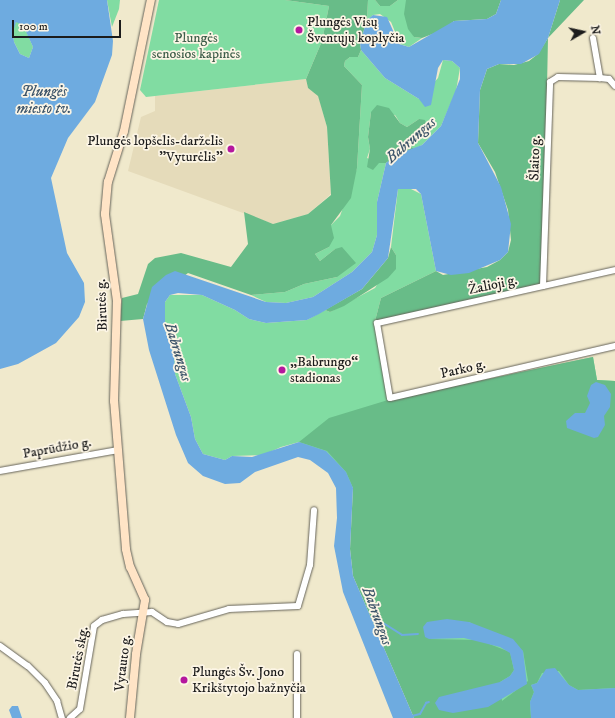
<!DOCTYPE html>
<html>
<head>
<meta charset="utf-8">
<style>
  body { margin:0 }
  #map { position:relative; width:615px; height:718px; overflow:hidden; background:#f0e9cc; font-family:"IM FELL DW Pica",serif }
  div>[style] { position:absolute }
  [style*='--x'] { left:calc(var(--x)*1px); top:calc(var(--y)*1px); width:calc(var(--w)*1px); rotate:calc(var(--a)*1deg) }
  .built>* { inset:0; background:#e5dbba }
  .green>* { inset:0; background:#81dca2 }
  .forest>* { inset:0; background:#68bc88 }
  .water>* { inset:0; background:#6eabe0 }
  .stream>* { height:2px; margin:-1px; padding:0 1px; transform-origin:1px; border-radius:1px; background:#6eabe0 }
  .roads { filter:drop-shadow(0 0 1px #66645a) drop-shadow(0 0 1px #66645a) }
  .street>* { height:6px; margin:-3px; padding:0 3px; transform-origin:3px; border-radius:3px; background:#fff }
  .secondary>* { height:8px; margin:-4px; padding:0 4px; transform-origin:4px; border-radius:4px; background:#ffe4c6 }
  .dots>* { width:11px; height:11px; translate:-50% -50%; box-sizing:border-box; border:2px solid #fcf5e5; border-radius:50% }
  span { translate:-50% -50%; white-space:nowrap; text-align:center; line-height:1.15; -webkit-text-stroke:3.5px #fcf5e5; paint-order:stroke }
  .poi-label { font-size:14px; color:#1c1c1c }
  .left { translate:0 -50%; text-align:left }
  .right { translate:-100% -50%; text-align:right }
  .park-label { font-size:14px; color:#3f5f4b }
  .street-label { font-size:14px; color:#1c1c1c }
  .water-label { font-size:15px; color:#3d556a; font-style:italic }
  .north { position:absolute; left:563px; top:12px; width:40px; height:40px; -webkit-text-stroke:3px #fcf5e5; paint-order:stroke; rotate:81deg; font-size:11px; font-weight:700; line-height:16px; text-align:center; color:#1c1c1c }
  .north::after { content:''; display:block; margin:auto; width:14px; height:18px; background:#1c1c1c; clip-path:polygon(50% 0,100% 100%,50% 72%,0 100%) }
  .scale { position:absolute; left:12px; top:20px; width:109px; height:18px; box-sizing:border-box; border:2px solid #1c1c1c; border-top:0; padding-left:5px; font-size:12px; line-height:14px; white-space:nowrap; color:#1c1c1c; -webkit-text-stroke:3px #fcf5e5; paint-order:stroke }
</style>
</head>
<body>
<div id="map">
  <div class="built">
    <i style="clip-path:polygon(306px 79px,308px 88px,318px 95px,327px 127px,331px 194px,308px 214px,273px 224px,128px 171px,141px 117px,155px 111px,155px 96px)"></i>
  </div>
  <div class="green">
    <i style="clip-path:polygon(107px 0,120px 0,119px 9px,112px 27px)"></i>
    <i style="clip-path:polygon(159px 0,285px 0,329px 6px,322px 41px,306px 79px,146px 97px,140px 90px)"></i>
    <i style="clip-path:polygon(368px 0,375px 0,380px 6px,390px 6px,398px 0,406px 0,414px 37px,422px 38px,409px 47px,400px 44px,391px 22px,380px 14px,373px 15px,367px 20px)"></i>
    <i style="clip-path:polygon(20px 22px,23px 24px,33px 47px,29px 58px,20px 54px,14px 42px,13px 28px,16px 22px)"></i>
    <i style="clip-path:polygon(361px 50px,385px 78px,419px 99px,438px 78px,443px 60px,452px 61px,460px 68px,456px 91px,441px 126px,422px 145px,414px 149px,410px 145px,419px 119px,407px 127px,400px 123px,395px 115px,371px 112px,368px 137px,370px 149px,367px 158px,379px 163px,386px 163px,377px 202px,377px 235px,372px 252px,352px 272px,313px 297px,286px 303px,266px 302px,251px 295px,285px 292px,304px 284px,337px 277px,335px 249px,320px 261px,315px 254px,329px 247px,331px 225px,340px 216px,357px 168px,362px 85px,344px 66px,345px 61px,350px 57px,358px 57px)"></i>
    <i style="clip-path:polygon(409px 188px,421px 194px,436px 271px,381px 298px,375px 321px,388px 400px,593px 357px,597px 380px,615px 381px,615px 718px,414px 718px,353px 488px,299px 442px,281px 447px,263px 455px,232px 456px,225px 460px,203px 454px,195px 439px,191px 417px,175px 374px,174px 355px,165px 329px,165px 302px,170px 295px,202px 295px,235px 310px,249px 319px,266px 323px,307px 320px,325px 310px,330px 312px,375px 288px,396px 255px,391px 247px,398px 189px)"></i>
  </div>
  <div class="forest">
    <i style="clip-path:polygon(285px 0,368px 0,367px 20px,360px 43px,361px 50px,358px 57px,350px 57px,345px 61px,344px 66px,362px 85px,357px 168px,351px 198px,331px 225px,334px 238px,329px 247px,315px 254px,320px 261px,335px 249px,342px 247px,356px 263px,337px 277px,304px 284px,285px 292px,251px 295px,188px 273px,147px 304px,143px 319px,120px 321px,122px 298px,138px 294px,148px 264px,155px 258px,181px 253px,231px 267px,248px 244px,244px 212px,273px 224px,308px 214px,331px 195px,327px 127px,318px 96px,308px 88px,306px 79px,322px 41px,329px 6px)"></i>
    <i style="clip-path:polygon(375px 0,398px 0,390px 6px,380px 6px)"></i>
    <i style="clip-path:polygon(406px 0,501px 0,496px 14px,487px 19px,454px 21px,443px 30px,422px 38px,414px 37px,408px 29px,404px 14px)"></i>
    <i style="clip-path:polygon(560px 0,584px 0,548px 38px,543px 286px,375px 321px,381px 298px,436px 271px,443px 275px,487px 267px,500px 260px,508px 252px,511px 240px,508px 210px,495px 172px,478px 143px,480px 90px,487px 69px,499px 64px,514px 65px,529px 61px,538px 54px,548px 38px)"></i>
    <i style="clip-path:polygon(377px 105px,389px 108px,400px 123px,407px 127px,419px 119px,425px 120px,427px 126px,422px 134px,411px 139px,410px 145px,414px 149px,398px 154px,386px 163px,379px 163px,373px 170px,367px 167px,370px 149px,368px 137px,371px 112px)"></i>
    <i style="clip-path:polygon(391px 247px,396px 255px,396px 269px,388px 278px,344px 306px,330px 312px,325px 310px,362px 289px,388px 258px)"></i>
    <i style="clip-path:polygon(evenodd,593px 357px,597px 380px,615px 381px,615px 688px,578px 690px,569px 685px,559px 671px,542px 673px,537px 683px,531px 685px,534px 692px,530px 702px,531px 718px,414px 718px,353px 576px,350px 549px,353px 488px,346px 472px,327px 451px,299px 442px,329px 418px,388px 400px,593px 357px,469px 622px,523px 651px,528px 681px,502px 701px,500px 682px,510px 676px,514px 670px,510px 652px,479px 640px,429px 639px,469px 622px)"></i>
  </div>
  <div class="water">
    <i style="clip-path:polygon(evenodd,0 0,107px 0,113px 41px,112px 55px,95px 102px,68px 138px,51px 178px,67px 253px,84px 283px,85px 302px,79px 317px,56px 343px,18px 364px,0 369px,0 0,16px 22px,23px 25px,33px 47px,29px 58px,20px 54px,14px 42px,13px 32px,16px 22px)"></i>
    <i style="clip-path:polygon(501px 0,560px 0,548px 38px,539px 54px,521px 64px,499px 64px,487px 69px,480px 90px,478px 143px,501px 187px,511px 224px,508px 252px,500px 260px,469px 273px,451px 275px,436px 271px,421px 194px,416px 189px,398px 189px,388px 258px,362px 289px,319px 314px,307px 320px,266px 323px,249px 319px,235px 310px,202px 295px,178px 293px,170px 295px,165px 302px,165px 329px,174px 355px,175px 374px,191px 417px,195px 439px,203px 454px,225px 460px,232px 456px,252px 457px,299px 442px,326px 451px,346px 472px,353px 488px,350px 549px,353px 576px,414px 718px,393px 718px,343px 592px,334px 546px,337px 518px,336px 488px,328px 473px,310px 460px,298px 457px,255px 472px,240px 483px,225px 484px,203px 476px,188px 463px,176px 435px,149px 350px,143px 319px,152px 287px,166px 275px,175px 271px,266px 302px,286px 303px,313px 297px,352px 272px,372px 252px,377px 235px,377px 202px,386px 163px,398px 154px,422px 145px,441px 126px,460px 79px,460px 68px,452px 61px,443px 60px,438px 68px,431px 105px,425px 107px,419px 99px,385px 78px,361px 50px,360px 43px,367px 20px,373px 15px,387px 17px,399px 44px,409px 47px,454px 21px,487px 19px,496px 14px)"></i>
    <i style="clip-path:polygon(596px 382px,605px 385px,611px 394px,610px 407px,604px 416px,605px 425px,598px 437px,594px 438px,567px 428px,566px 421px,575px 413px,585px 413px,590px 403px,587px 396px,591px 385px)"></i>
    <i style="clip-path:polygon(447px 619px,469px 622px,513px 639px,523px 651px,527px 684px,488px 707px,453px 713px,439px 710px,435px 703px,439px 697px,500px 682px,510px 676px,514px 670px,510px 653px,500px 647px,464px 638px,429px 639px,425px 637px,423px 627px,427px 622px)"></i>
    <i style="clip-path:polygon(555px 668px,569px 685px,578px 690px,615px 688px,615px 718px,531px 718px,530px 702px,534px 692px,531px 685px,537px 683px,546px 669px)"></i>
    <i style="clip-path:polygon(12px 706px,18px 706px,22px 718px,12px 718px,9px 710px)"></i>
  </div>
  <div class="stream">
    <i style="--x:371;--y:622;--w:9;--a:-6"></i>
    <i style="--x:380;--y:621;--w:26;--a:32"></i>
    <i style="--x:402;--y:635;--w:16;--a:-4"></i>
    <i style="--x:412;--y:716;--w:8;--a:-14"></i>
    <i style="--x:420;--y:714;--w:13;--a:-61"></i>
    <i style="--x:426;--y:703;--w:3;--a:-18"></i>
  </div>
  <div class="roads">
    <div class="street">
      <i style="--x:593;--y:38;--w:41;--a:80.1"></i>
      <i style="--x:600;--y:78;--w:9;--a:6"></i>
      <i style="--x:609;--y:79;--w:9;--a:49"></i>
      <i style="--x:615;--y:270;--w:244;--a:167.4"></i>
      <i style="--x:377;--y:323;--w:76;--a:80.2"></i>
      <i style="--x:390;--y:398;--w:231;--a:-13"></i>
      <i style="--x:543;--y:286;--w:204;--a:-88"></i>
      <i style="--x:550;--y:82;--w:9;--a:-32"></i>
      <i style="--x:558;--y:77;--w:42;--a:1.4"></i>
      <i style="--x:0;--y:471;--w:120;--a:-10.1"></i>
      <i style="--x:0;--y:646;--w:34;--a:36"></i>
      <i style="--x:28;--y:666;--w:24;--a:45"></i>
      <i style="--x:45;--y:683;--w:22;--a:56"></i>
      <i style="--x:57;--y:701;--w:18;--a:74"></i>
      <i style="--x:297;--y:654;--w:64;--a:90"></i>
      <i style="--x:70;--y:718;--w:13;--a:-42"></i>
      <i style="--x:80;--y:709;--w:84;--a:-80.4"></i>
      <i style="--x:94;--y:626;--w:10;--a:-37"></i>
      <i style="--x:102;--y:620;--w:22;--a:-16"></i>
      <i style="--x:123;--y:614;--w:29;--a:-4"></i>
      <i style="--x:152;--y:612;--w:18;--a:34"></i>
      <i style="--x:167;--y:622;--w:11;--a:10"></i>
      <i style="--x:178;--y:624;--w:53;--a:-16.4"></i>
      <i style="--x:229;--y:609;--w:69;--a:-2.5"></i>
      <i style="--x:298;--y:606;--w:43;--a:-73.7"></i>
      <i style="--x:310;--y:565;--w:55;--a:-85.8"></i>
    </div>
    <div class="secondary">
      <i style="--x:130;--y:718;--w:64;--a:-84.6"></i>
      <i style="--x:136;--y:654;--w:55;--a:-80.5"></i>
      <i style="--x:145;--y:600;--w:36;--a:-114"></i>
      <i style="--x:130;--y:567;--w:18;--a:-103"></i>
      <i style="--x:126;--y:549;--w:148;--a:-94.6"></i>
      <i style="--x:114;--y:401;--w:100;--a:-88.3"></i>
      <i style="--x:117;--y:301;--w:88;--a:-97.9"></i>
      <i style="--x:105;--y:214;--w:32;--a:-85"></i>
      <i style="--x:108;--y:182;--w:53;--a:-72.6"></i>
      <i style="--x:124;--y:131;--w:134;--a:-78.4"></i>
    </div>
  </div>
  <div class="dots">
    <i style="left:299px;top:30px;background:#b5179e"></i>
    <i style="left:231px;top:149px;background:#b5179e"></i>
    <i style="left:282px;top:370px;background:#b5179e"></i>
    <i style="left:184px;top:680px;background:#b5179e"></i>
  </div>
  <div class="poi-label">
    <span class="left" style="left:307px;top:30px">Plungės Visų<br>Šventųjų koplyčia</span>
    <span class="right" style="left:223px;top:149px">Plungės lopšelis-darželis<br>"Vyturėlis"</span>
    <span class="left" style="left:290px;top:370px">„Babrungo“<br>stadionas</span>
    <span class="left" style="left:192px;top:680px">Plungės Šv. Jono<br>Krikštytojo bažnyčia</span>
  </div>
  <div class="park-label">
    <span style="left:196px;top:46px">Plungės<br>senosios kapinės</span>
  </div>
  <div class="street-label">
    <span style="left:535px;top:158px;rotate:-88deg">Šlaito g.</span>
    <span style="left:493px;top:285px;rotate:-12deg">Žalioji g.</span>
    <span style="left:102px;top:305px;rotate:-92deg">Birutės g.</span>
    <span style="left:463px;top:369px;rotate:-13deg">Parko g.</span>
    <span style="left:57px;top:448px;rotate:-10deg">Paprūdžio g.</span>
    <span style="left:78px;top:658px;rotate:-79deg">Birutės skg.</span>
    <span style="left:123px;top:663px;rotate:-83deg">Vytauto g.</span>
  </div>
  <div class="water-label">
    <span style="left:44px;top:100px">Plungės<br>miesto tv.</span>
    <span style="left:411px;top:140px;rotate:-41deg">Babrungas</span>
    <span style="left:178px;top:352px;rotate:73deg">Babrungas</span>
    <span style="left:377px;top:616px;rotate:70deg">Babrungas</span>
  </div>
  <div class="north">N</div>
  <div class="scale">100 m</div>
</div>
</body>
</html>
